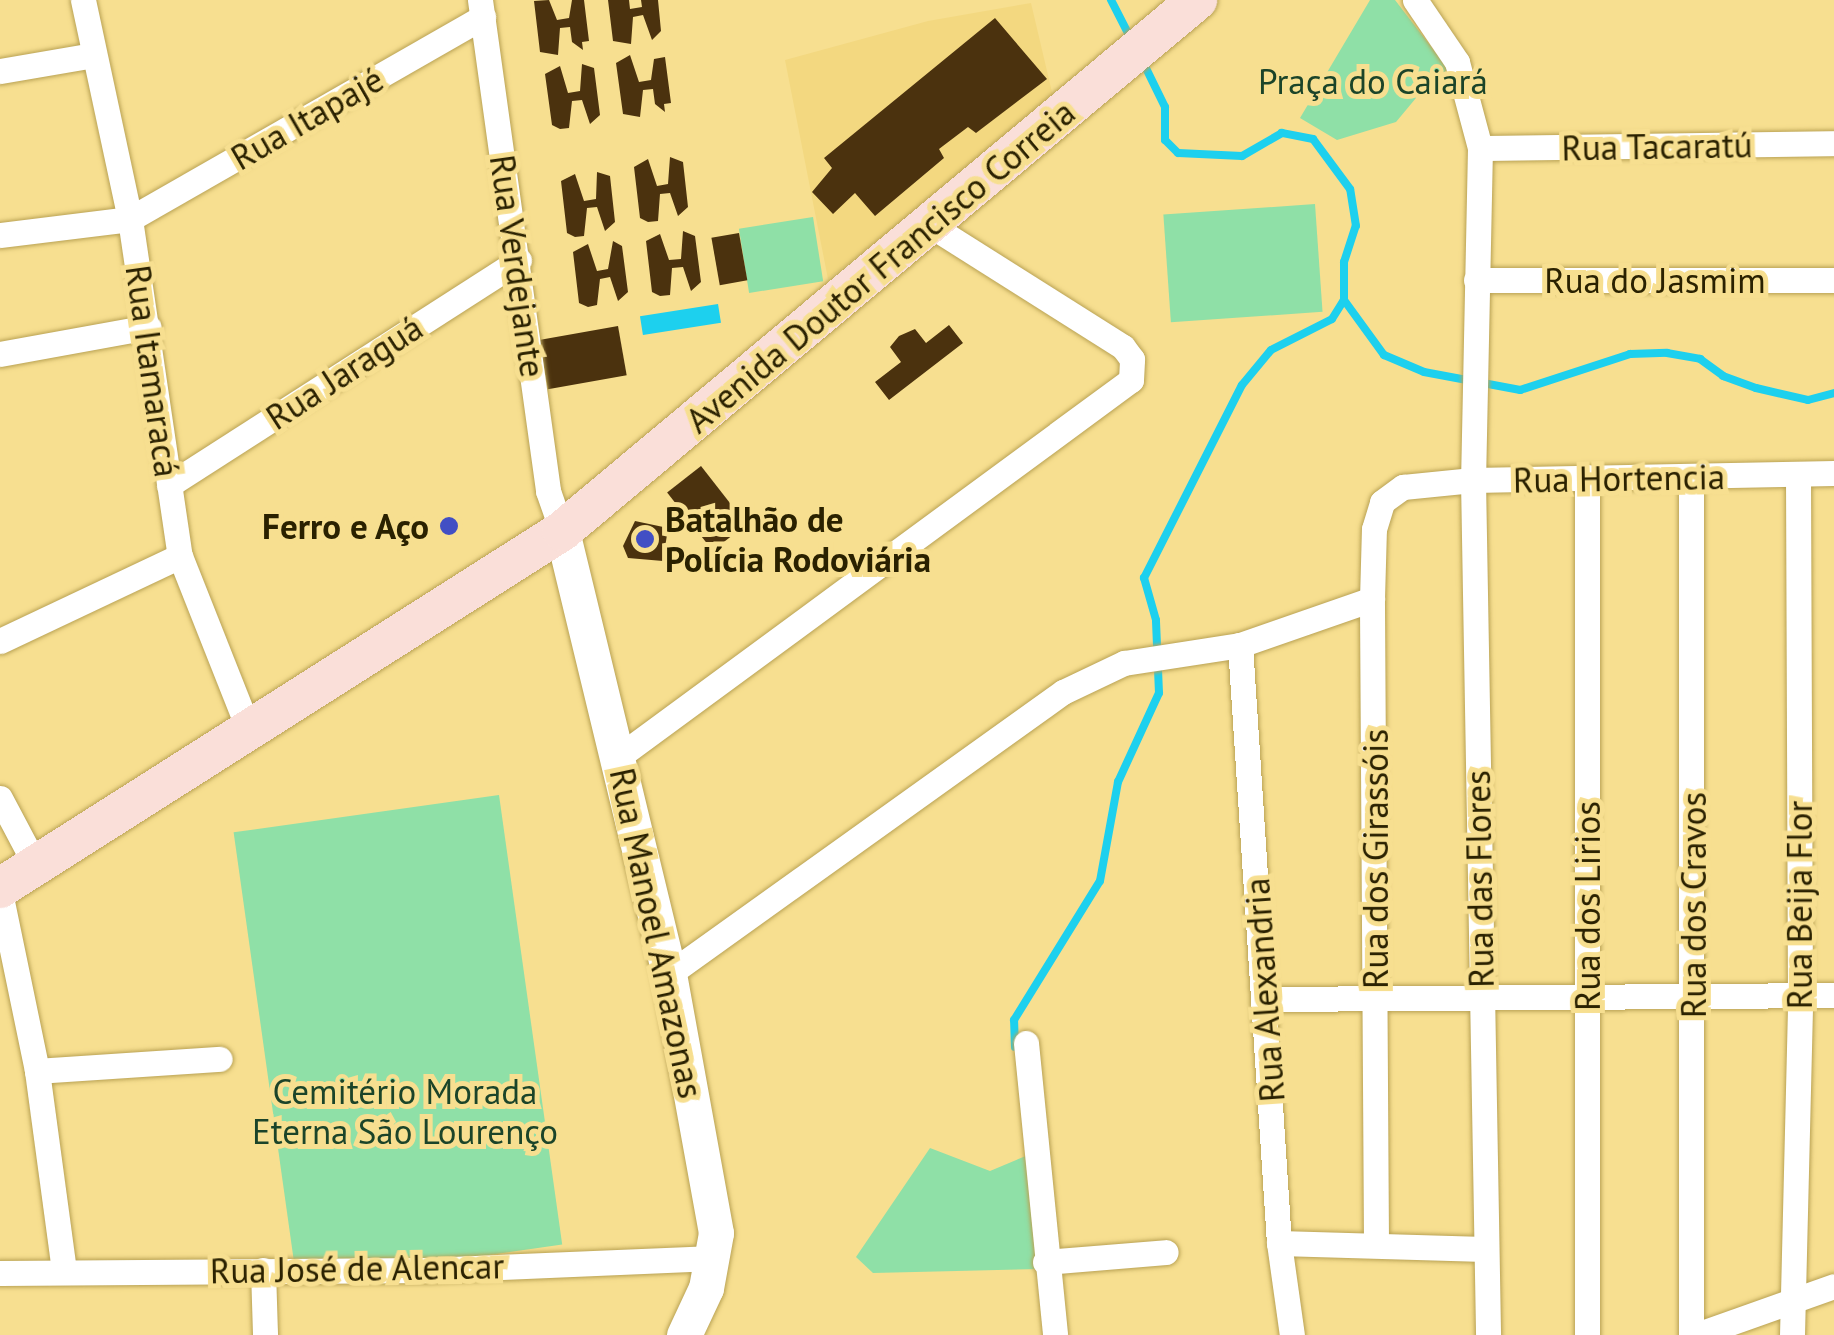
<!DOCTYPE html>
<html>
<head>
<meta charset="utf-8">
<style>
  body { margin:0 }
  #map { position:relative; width:1834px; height:1335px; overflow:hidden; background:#f7df90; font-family:"PT Sans",sans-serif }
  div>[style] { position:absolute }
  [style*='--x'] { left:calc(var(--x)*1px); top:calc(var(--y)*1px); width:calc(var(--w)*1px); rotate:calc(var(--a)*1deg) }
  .built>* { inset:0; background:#f3d880 }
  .green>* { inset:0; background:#8fe0a7; transform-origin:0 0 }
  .water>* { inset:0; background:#1dd0ee; transform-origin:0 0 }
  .stream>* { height:8px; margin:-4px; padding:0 4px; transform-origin:4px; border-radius:4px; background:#1dd0ee }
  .building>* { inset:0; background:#4b320e; transform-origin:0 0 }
  .roads { filter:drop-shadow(0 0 2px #b9a254) drop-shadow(0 0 2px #b9a254) }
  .street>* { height:25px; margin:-12.5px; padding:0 12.5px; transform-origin:12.5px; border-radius:12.5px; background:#fff }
  .secondary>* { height:35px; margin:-17.5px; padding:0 17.5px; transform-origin:17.5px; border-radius:17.5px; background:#fff }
  .primary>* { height:40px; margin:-20px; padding:0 20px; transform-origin:20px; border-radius:20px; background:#fadfd9 }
  .dots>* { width:28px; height:28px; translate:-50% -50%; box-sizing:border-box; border:5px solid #f7df90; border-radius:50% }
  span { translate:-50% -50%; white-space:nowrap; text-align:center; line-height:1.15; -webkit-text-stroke:10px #f7df90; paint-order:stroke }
  .park-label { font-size:35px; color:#1b4429 }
  .street-label { font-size:35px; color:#2a2100 }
  .poi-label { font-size:35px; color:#2a2100; font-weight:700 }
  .left { translate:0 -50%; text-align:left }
  .right { translate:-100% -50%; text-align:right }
</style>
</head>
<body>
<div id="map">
  <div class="built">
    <i style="clip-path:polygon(1031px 3px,1055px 105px,828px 279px,785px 60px,928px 21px)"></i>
  </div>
  <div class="green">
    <i style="clip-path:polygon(1370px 0,1395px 0,1449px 70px,1419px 82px,1416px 98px,1396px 122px,1337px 140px,1300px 118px)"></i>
    <i style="left:1315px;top:204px;width:108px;height:152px;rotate:86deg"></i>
    <i style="left:813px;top:217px;width:65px;height:75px;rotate:81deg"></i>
    <i style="left:499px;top:795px;width:454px;height:268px;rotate:82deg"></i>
    <i style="clip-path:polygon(930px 1148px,990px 1171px,1028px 1155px,1041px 1269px,873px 1273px,856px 1257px)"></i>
  </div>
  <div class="water">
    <i style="left:718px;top:304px;width:19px;height:79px;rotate:81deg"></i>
  </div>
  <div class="stream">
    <i style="--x:1111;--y:0;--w:44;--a:62.9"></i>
    <i style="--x:1344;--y:300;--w:68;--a:54"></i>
    <i style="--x:1384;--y:355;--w:43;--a:23"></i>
    <i style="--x:1424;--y:372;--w:98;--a:10.6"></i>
    <i style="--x:1520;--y:390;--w:116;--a:-18.1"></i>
    <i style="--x:1630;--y:354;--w:37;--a:-2"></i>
    <i style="--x:1667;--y:353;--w:34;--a:10"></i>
    <i style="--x:1700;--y:359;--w:29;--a:36"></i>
    <i style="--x:1723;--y:376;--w:35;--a:20"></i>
    <i style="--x:1756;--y:388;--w:53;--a:13"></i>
    <i style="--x:1808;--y:400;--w:27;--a:-15"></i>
    <i style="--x:1015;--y:1047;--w:27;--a:-92"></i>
    <i style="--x:1014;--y:1020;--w:163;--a:-58.3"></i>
    <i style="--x:1100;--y:881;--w:101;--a:-79.7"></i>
    <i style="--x:1118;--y:782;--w:98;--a:-65.3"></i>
    <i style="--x:1159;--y:693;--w:73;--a:-92.4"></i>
    <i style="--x:1156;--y:620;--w:44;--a:-105.9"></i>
    <i style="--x:1144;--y:578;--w:216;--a:-63.1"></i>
    <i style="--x:1242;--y:385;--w:45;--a:-50.4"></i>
    <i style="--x:1271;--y:350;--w:68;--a:-26.9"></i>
    <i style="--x:1332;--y:319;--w:22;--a:-58"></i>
    <i style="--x:1344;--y:300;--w:38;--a:-90"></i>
    <i style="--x:1344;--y:262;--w:38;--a:-72"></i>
    <i style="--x:1356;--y:226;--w:37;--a:-99"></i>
    <i style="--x:1350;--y:189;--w:62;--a:-126.5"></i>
    <i style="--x:1313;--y:139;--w:32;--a:-169"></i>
    <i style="--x:1282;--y:133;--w:46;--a:150.1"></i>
    <i style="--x:1242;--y:156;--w:64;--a:-177.3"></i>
    <i style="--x:1178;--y:153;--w:18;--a:-135"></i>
    <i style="--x:1165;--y:140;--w:33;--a:-90"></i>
    <i style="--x:1165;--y:107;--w:52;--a:-116.1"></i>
  </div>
  <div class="building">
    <i style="clip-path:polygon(549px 0,557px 20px,569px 18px,572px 0,584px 0,589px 41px,582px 42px,583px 50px,572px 42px,570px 27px,560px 28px,558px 55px,540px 52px,534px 1px)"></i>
    <i style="clip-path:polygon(608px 0,629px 0,630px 9px,642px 7px,641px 0,658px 0,661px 31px,652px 40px,643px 15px,633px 17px,631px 44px,613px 41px)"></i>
    <i style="clip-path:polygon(995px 18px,1047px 79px,976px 133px,968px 127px,939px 149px,944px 158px,875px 216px,855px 193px,833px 214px,812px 192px,832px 168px,824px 158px)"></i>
    <i style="clip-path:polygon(630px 55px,639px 82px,651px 80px,654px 59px,665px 57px,671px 103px,664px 104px,665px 112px,655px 104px,653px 89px,643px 90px,640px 117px,623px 114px,616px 63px)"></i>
    <i style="clip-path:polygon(582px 64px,594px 68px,600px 115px,590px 124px,582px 100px,572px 101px,569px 128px,560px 129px,552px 125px,545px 74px,560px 66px,568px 93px,580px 91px)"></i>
    <i style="clip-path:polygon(670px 157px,683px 162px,688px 207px,678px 216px,670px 193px,660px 194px,658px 221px,648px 222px,640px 218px,634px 167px,648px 159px,657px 186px,668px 184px)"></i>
    <i style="clip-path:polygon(597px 172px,610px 176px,615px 222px,605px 231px,597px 207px,587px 208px,584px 236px,575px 237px,567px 233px,561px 181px,575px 174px,584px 201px,596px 199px)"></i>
    <i style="clip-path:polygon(683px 231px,695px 236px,701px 282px,691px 291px,683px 267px,672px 268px,670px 295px,660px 296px,652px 292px,646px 241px,660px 234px,669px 260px,681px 259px)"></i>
    <i style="left:739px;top:233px;width:48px;height:28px;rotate:80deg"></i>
    <i style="clip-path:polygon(613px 241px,622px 246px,628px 292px,618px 301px,610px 277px,600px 279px,597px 305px,588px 307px,579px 303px,573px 252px,588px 244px,597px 271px,608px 269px)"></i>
    <i style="clip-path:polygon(949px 325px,963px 343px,889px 400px,875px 382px,901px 362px,890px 347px,899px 336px,915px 329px,926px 343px)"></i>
    <i style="left:618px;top:326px;width:50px;height:80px;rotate:80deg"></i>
    <i style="left:701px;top:466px;width:74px;height:43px;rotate:52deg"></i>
    <i style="clip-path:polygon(635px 521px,668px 528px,663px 561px,628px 558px,623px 546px)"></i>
  </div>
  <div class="roads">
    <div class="street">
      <i style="--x:83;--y:0;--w:224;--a:77.9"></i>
      <i style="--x:130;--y:219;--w:341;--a:81.6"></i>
      <i style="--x:180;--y:556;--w:190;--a:68.4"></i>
      <i style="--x:480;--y:0;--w:496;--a:82.1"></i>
      <i style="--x:548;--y:491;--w:42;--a:70.7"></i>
      <i style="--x:1415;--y:0;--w:75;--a:55.9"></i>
      <i style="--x:1457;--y:62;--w:89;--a:75"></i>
      <i style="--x:1480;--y:148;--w:332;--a:91.2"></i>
      <i style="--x:1473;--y:480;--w:855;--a:88.99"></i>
      <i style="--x:0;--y:71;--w:95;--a:-9.7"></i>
      <i style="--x:1480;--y:148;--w:354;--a:-0.8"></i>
      <i style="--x:0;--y:235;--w:131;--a:-7"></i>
      <i style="--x:130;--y:219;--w:407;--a:-29.8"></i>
      <i style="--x:1476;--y:280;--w:358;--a:0"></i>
      <i style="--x:0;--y:354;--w:151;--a:-10.3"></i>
      <i style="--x:169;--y:485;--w:416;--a:-32.7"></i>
      <i style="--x:0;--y:641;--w:199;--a:-25.3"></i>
      <i style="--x:1240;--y:645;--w:599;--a:86.27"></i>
      <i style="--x:1279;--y:1243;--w:93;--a:82"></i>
      <i style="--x:621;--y:755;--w:633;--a:-36.33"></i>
      <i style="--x:1131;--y:380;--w:21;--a:-87"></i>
      <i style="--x:1132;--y:359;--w:15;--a:-127"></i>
      <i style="--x:1123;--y:347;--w:225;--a:-147.7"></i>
      <i style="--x:0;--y:798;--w:77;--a:62.1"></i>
      <i style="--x:0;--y:892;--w:183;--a:78.3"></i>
      <i style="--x:37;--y:1071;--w:201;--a:82.3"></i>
      <i style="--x:669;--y:974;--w:485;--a:-35.6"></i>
      <i style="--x:1063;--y:692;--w:68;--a:-25.4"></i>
      <i style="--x:1124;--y:663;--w:117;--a:-8.8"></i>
      <i style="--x:1240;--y:645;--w:140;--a:-19.2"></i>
      <i style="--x:1267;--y:999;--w:567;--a:-0.4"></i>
      <i style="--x:1026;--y:1043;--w:293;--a:84.3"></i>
      <i style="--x:37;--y:1071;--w:183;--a:-3.8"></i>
      <i style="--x:1279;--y:1243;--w:206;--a:1.7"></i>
      <i style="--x:1376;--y:1243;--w:644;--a:-90.36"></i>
      <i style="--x:1372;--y:599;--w:70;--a:-88.4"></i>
      <i style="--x:1374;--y:529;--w:28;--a:-73"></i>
      <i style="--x:1382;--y:502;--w:26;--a:-36"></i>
      <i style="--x:1403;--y:487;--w:70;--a:-5.7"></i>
      <i style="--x:1473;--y:480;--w:361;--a:-1.1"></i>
      <i style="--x:1045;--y:1262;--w:121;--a:-4.7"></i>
      <i style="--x:263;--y:1270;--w:65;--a:88.2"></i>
      <i style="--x:0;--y:1273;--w:428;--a:-0.4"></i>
      <i style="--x:428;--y:1270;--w:286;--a:-2.4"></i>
      <i style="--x:1587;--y:1335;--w:858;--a:-90"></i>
      <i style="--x:1691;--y:1335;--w:859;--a:-90"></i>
      <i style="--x:1696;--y:1335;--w:146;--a:-19.5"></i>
      <i style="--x:1792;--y:1335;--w:338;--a:-88.6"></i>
      <i style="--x:1800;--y:997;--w:522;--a:-90.22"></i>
    </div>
    <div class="secondary">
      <i style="--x:562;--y:531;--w:456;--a:76.4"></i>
      <i style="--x:669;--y:974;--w:263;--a:79.7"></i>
      <i style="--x:716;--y:1233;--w:56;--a:100.3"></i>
      <i style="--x:706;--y:1288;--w:52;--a:115.1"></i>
    </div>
    <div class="primary">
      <i style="--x:0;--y:888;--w:666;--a:-32.42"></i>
      <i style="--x:562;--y:531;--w:828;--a:-39.9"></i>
    </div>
  </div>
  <div class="dots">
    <i style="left:449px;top:526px;background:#424fc4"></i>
    <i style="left:645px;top:539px;background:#424fc4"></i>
  </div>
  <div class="park-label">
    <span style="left:1373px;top:81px">Praça do Caiará</span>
    <span style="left:405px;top:1111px">Cemitério Morada<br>Eterna São Lourenço</span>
  </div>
  <div class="street-label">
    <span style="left:307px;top:118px;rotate:-30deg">Rua Itapajé</span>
    <span style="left:1657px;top:146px;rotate:-1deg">Rua Tacaratú</span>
    <span style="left:518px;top:266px;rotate:82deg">Rua Verdejante</span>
    <span style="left:880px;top:266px;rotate:-40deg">Avenida Doutor Francisco Correia</span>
    <span style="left:1655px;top:280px">Rua do Jasmim</span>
    <span style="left:153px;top:371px;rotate:82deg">Rua Itamaracá</span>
    <span style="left:344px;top:372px;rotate:-33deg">Rua Jaraguá</span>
    <span style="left:1619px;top:478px;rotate:-1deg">Rua Hortencia</span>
    <span style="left:1375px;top:859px;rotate:-90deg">Rua dos Girassóis</span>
    <span style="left:1479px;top:879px;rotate:-91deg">Rua das Flores</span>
    <span style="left:1693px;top:905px;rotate:-90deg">Rua dos Cravos</span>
    <span style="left:1799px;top:905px;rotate:-90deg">Rua Beija Flor</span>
    <span style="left:1587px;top:906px;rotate:-90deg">Rua dos Lirios</span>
    <span style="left:657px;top:933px;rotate:78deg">Rua Manoel Amazonas</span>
    <span style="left:1264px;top:990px;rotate:-94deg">Rua Alexandria</span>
    <span style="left:357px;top:1268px;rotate:-1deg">Rua José de Alencar</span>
  </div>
  <div class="poi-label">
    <span class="left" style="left:665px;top:539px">Batalhão de<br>Polícia Rodoviária</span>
    <span class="right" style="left:429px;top:526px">Ferro e Aço</span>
  </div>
</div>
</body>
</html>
